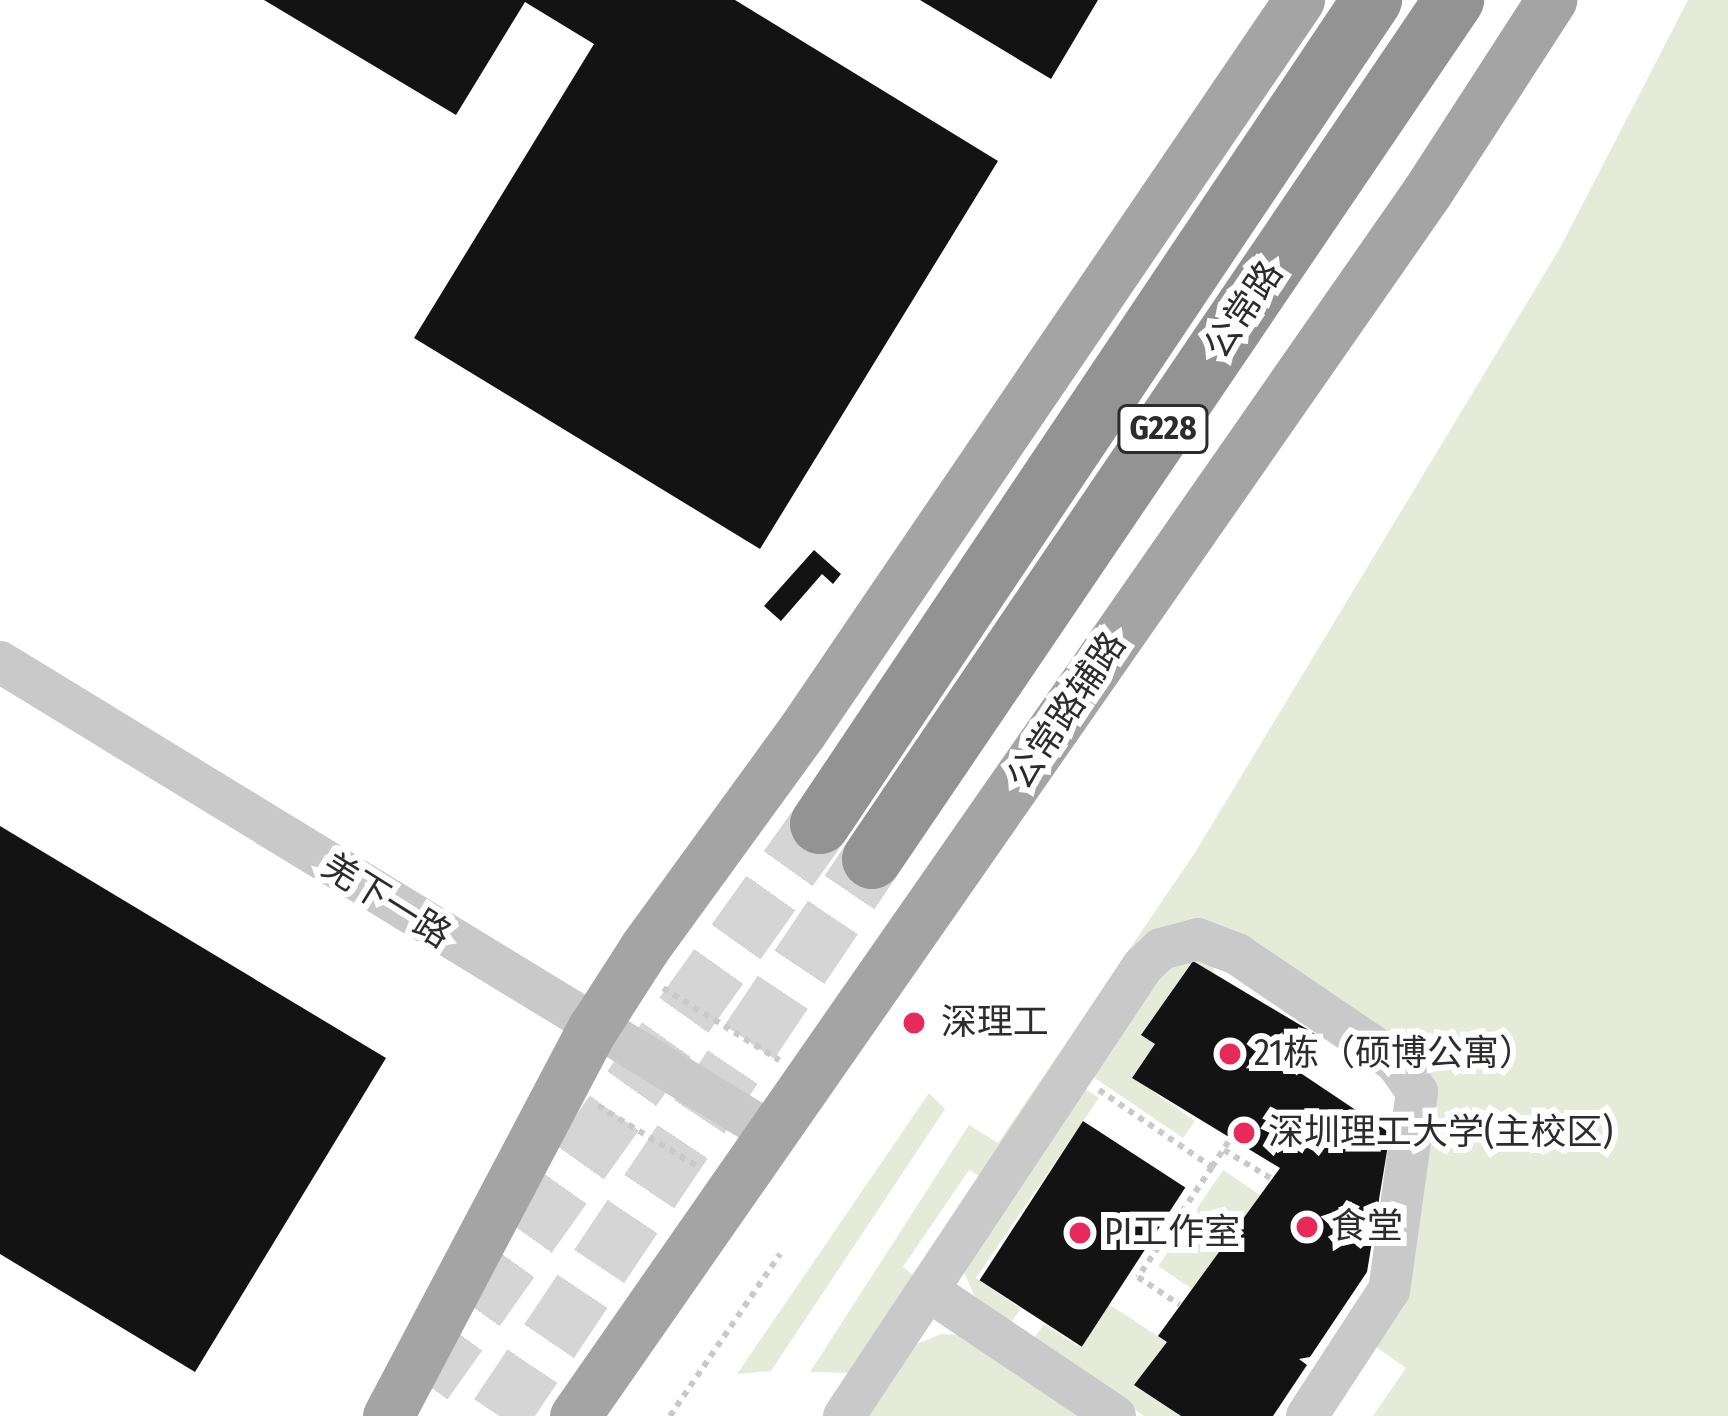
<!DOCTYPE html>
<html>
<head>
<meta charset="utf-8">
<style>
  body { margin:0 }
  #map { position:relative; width:1728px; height:1416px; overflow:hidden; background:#fff; font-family:"Fira Sans Condensed","Noto Sans SC",sans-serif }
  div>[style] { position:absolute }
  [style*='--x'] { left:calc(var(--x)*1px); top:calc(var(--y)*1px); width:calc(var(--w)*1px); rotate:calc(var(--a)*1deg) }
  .green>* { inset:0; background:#e6ebd9; transform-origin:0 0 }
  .building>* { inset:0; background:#131313; transform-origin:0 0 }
  .highway-tunnel>* { height:60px; margin-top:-30px; transform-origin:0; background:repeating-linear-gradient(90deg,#d5d5d5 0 60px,transparent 0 90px) }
  .path>* { height:6px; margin-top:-3px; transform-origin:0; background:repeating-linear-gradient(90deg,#c9c9c9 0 6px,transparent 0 12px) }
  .minor>* { height:42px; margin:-21px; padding:0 21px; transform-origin:21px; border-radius:21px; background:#c9c9c9 }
  .major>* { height:51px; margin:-25.5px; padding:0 25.5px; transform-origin:25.5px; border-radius:25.5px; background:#a4a4a4 }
  .highway>* { height:60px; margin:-30px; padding:0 30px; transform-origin:30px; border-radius:30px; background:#939393 }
  .dots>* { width:33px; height:33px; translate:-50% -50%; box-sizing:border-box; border:6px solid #fff; border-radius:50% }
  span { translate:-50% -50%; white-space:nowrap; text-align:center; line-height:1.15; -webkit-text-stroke:12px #fff; paint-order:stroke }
  .shield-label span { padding:3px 9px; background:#fff; border:3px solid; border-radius:9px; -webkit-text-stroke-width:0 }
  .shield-label { font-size:33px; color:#2c2c2c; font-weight:700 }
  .street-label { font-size:36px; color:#2c2c2c }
  .poi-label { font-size:36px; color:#2c2c2c }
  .left { translate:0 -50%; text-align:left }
</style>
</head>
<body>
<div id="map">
  <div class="green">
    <i style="clip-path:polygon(1688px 0,1728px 0,1728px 1416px,1373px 1416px,1406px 1368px,1369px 1342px,1428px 1106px,1195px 930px,986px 1180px,969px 1170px,903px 1267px,918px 1279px,854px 1373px,810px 1372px,969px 1125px,998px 1143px,1196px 851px,1560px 248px)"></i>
    <i style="clip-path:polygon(1169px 955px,1216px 965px,1212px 973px,1192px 961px,1142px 1035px,1155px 1044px,1132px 1077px,1195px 1121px,1183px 1138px,1083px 1070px)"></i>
    <i style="clip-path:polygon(1075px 1082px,1099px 1098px,976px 1278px,1021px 1309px,1009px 1325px,978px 1304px,962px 1268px)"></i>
    <i style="clip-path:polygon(929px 1093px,945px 1109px,771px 1371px,737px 1374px)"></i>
    <i style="left:1223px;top:1170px;width:45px;height:116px;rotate:34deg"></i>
    <i style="clip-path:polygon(1107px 1303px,1167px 1342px,1135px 1385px,1181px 1416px,1144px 1416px,1032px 1341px,1044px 1324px,1078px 1346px)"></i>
    <i style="clip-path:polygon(941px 1334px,960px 1335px,1086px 1416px,863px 1416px,917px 1344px)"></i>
  </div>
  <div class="building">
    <i style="clip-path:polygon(264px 0,735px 0,998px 161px,760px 549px,414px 338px,594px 44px,525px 2px,456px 115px)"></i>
    <i style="clip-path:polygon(920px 0,1098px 0,1051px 79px)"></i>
    <i style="clip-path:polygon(814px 550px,841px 574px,833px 584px,822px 574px,781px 621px,764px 606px)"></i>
    <i style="clip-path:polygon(0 826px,386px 1058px,195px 1372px,0 1254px)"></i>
    <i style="clip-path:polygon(1193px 961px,1322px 1038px,1296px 1070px,1390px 1133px,1367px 1272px,1310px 1357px,1299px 1359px,1307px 1365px,1273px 1416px,1181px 1416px,1134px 1385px,1167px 1342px,1158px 1336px,1280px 1168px,1132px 1078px,1155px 1044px,1141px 1035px)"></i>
    <i style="left:1083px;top:1121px;width:122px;height:190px;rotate:33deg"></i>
  </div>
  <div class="highway-tunnel">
    <i style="--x:423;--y:1382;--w:685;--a:-54.57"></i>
    <i style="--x:499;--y:1416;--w:670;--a:-56.19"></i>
  </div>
  <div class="path">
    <i style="--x:663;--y:988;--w:137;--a:31.8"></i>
    <i style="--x:1099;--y:1090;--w:137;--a:34.3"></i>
    <i style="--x:1212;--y:1167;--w:133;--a:123.9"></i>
    <i style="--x:1138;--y:1277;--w:50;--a:33.7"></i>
    <i style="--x:598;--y:1106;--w:119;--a:31.3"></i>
    <i style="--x:1224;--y:1150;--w:56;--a:31.1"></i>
    <i style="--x:1212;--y:1167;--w:37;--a:-57"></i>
    <i style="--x:670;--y:1416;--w:196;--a:-55.8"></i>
  </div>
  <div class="minor">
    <i style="--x:0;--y:662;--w:908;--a:31.4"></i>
    <i style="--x:929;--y:1291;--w:224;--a:33.9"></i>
    <i style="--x:844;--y:1416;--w:540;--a:-56.4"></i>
    <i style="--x:1143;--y:966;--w:25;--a:-43"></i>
    <i style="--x:1161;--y:949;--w:38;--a:-15"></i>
    <i style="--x:1198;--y:939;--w:42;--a:21"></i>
    <i style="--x:1237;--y:954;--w:192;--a:34.2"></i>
    <i style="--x:1396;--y:1062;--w:37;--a:55"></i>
    <i style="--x:1417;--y:1092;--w:200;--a:98"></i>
    <i style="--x:1389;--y:1290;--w:150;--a:123.1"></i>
  </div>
  <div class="major">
    <i style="--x:388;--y:1416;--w:439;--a:-62.2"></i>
    <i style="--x:593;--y:1028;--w:96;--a:-57.3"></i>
    <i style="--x:645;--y:947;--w:267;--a:-54"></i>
    <i style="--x:802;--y:731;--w:884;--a:-55.79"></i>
    <i style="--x:575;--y:1416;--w:1491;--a:-55.16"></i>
    <i style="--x:1427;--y:192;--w:229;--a:-57.1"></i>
  </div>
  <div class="highway">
    <i style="--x:820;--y:824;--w:992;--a:-56.18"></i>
    <i style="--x:872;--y:859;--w:1038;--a:-55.88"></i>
  </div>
  <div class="dots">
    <i style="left:914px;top:1023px;background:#e72a5a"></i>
    <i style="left:1230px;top:1054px;background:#e72a5a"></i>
    <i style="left:1244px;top:1133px;background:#e72a5a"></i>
    <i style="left:1307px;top:1227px;background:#e72a5a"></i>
    <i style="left:1080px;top:1233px;background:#e72a5a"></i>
  </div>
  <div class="shield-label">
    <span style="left:1163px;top:429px">G228</span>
  </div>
  <div class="street-label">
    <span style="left:1244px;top:310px;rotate:-56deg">公常路</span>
    <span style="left:1067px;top:711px;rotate:-56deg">公常路辅路</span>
    <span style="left:386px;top:901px;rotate:32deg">羌下一路</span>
  </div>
  <div class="poi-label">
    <span class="left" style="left:941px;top:1023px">深理工</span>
    <span class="left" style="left:1254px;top:1054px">21栋（硕博公寓）</span>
    <span class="left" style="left:1268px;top:1133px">深圳理工大学(主校区)</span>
    <span class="left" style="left:1331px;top:1227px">食堂</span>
    <span class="left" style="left:1104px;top:1233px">PI工作室</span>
  </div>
</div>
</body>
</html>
